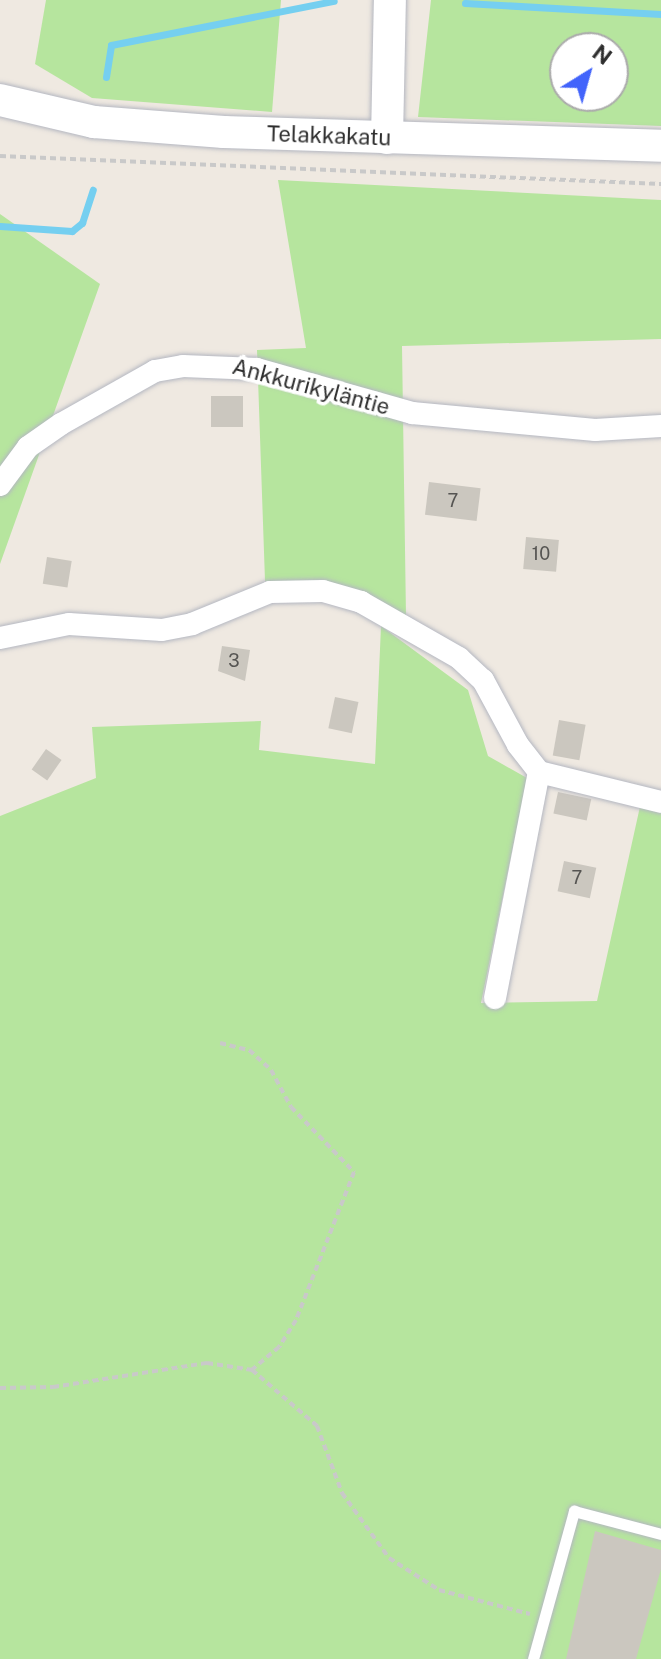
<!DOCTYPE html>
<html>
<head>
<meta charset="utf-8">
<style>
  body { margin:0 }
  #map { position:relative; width:661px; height:1659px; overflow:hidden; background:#efe9e1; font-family:"Public Sans",sans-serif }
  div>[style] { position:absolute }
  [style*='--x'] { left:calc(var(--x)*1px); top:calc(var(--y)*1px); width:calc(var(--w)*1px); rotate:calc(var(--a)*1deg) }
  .green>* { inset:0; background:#b6e59e }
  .stream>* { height:7px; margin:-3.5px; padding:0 3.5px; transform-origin:3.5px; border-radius:3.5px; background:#75cff0 }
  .building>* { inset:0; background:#cbc7bf; transform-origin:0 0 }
  .path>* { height:4px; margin-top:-2px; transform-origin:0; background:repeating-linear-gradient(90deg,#c9c9c9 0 6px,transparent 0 10px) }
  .roads { filter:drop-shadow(0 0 2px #b4b7c1) drop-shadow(0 0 2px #b4b7c1) }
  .lane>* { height:11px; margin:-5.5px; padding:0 5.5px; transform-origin:5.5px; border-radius:5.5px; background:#fff }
  .street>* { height:22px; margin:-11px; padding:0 11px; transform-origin:11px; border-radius:11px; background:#fff }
  .secondary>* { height:32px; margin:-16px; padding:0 16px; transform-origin:16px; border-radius:16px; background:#fff }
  span { translate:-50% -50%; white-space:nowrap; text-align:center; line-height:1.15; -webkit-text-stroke:7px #fff; paint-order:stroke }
  .number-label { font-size:18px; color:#555452 }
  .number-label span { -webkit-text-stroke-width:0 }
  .street-label { font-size:22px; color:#2e2e2e }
  .north { position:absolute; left:549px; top:32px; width:80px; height:80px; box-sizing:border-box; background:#fff; border:2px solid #ababab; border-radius:50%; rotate:37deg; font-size:22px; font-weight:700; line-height:32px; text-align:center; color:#2e2e2e }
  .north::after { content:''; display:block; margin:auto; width:28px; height:36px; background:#4264fb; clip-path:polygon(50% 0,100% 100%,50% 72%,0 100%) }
</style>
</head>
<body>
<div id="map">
  <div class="green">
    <i style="clip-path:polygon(46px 0,281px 0,272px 112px,92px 98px,35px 64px)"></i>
    <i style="clip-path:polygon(evenodd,431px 0,661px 0,661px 126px,418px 117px,431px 0,565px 48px,613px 48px,613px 96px,565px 96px,565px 48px)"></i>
    <i style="clip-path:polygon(278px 180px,661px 200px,661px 339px,402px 346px,406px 616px,265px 581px,257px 350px,306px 348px)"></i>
    <i style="clip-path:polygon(0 214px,100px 284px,0 564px)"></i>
    <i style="clip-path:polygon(381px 626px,468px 690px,488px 756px,527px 778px,481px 1003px,597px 1001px,641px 802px,661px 806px,661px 1659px,0 1659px,0 816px,96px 778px,92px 727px,261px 721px,259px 750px,375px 764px)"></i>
  </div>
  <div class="stream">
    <i style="--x:465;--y:3;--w:196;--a:3.2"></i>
    <i style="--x:106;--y:77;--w:32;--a:-81"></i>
    <i style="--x:111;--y:45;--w:227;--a:-11.2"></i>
    <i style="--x:0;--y:226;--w:72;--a:4"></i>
    <i style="--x:72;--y:231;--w:13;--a:-39"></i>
    <i style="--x:82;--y:223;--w:35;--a:-72"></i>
  </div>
  <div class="building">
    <i style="left:211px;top:396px;width:32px;height:31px"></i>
    <i style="left:429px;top:482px;width:52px;height:33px;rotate:7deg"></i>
    <i style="left:526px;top:537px;width:33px;height:32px;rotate:5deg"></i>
    <i style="left:47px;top:557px;width:25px;height:27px;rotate:9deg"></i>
    <i style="clip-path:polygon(222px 646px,250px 650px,245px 681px,218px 671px)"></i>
    <i style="left:335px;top:697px;width:24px;height:32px;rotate:12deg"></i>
    <i style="left:559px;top:720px;width:27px;height:36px;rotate:10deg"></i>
    <i style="left:46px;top:749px;width:19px;height:25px;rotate:35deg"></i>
    <i style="left:558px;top:792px;width:34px;height:22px;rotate:12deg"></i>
    <i style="left:564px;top:861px;width:33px;height:31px;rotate:12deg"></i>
    <i style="clip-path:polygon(595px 1531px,661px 1550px,661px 1569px,636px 1659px,566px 1659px)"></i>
  </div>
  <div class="path">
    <i style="--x:0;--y:156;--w:662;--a:2.43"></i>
    <i style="--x:220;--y:1043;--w:30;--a:14"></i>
    <i style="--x:249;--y:1050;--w:30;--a:42"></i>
    <i style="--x:271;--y:1070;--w:42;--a:61.6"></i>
    <i style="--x:291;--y:1107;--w:91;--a:45.9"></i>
    <i style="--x:354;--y:1172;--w:159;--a:111.4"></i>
    <i style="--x:296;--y:1320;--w:32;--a:122"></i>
    <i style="--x:279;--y:1347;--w:35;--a:140"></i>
    <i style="--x:0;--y:1388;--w:53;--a:-1.1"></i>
    <i style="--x:53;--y:1387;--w:156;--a:-8.9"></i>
    <i style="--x:207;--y:1363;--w:46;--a:8.8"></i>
    <i style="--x:252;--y:1370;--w:86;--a:40.7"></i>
    <i style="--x:317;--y:1426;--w:72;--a:69.5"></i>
    <i style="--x:342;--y:1493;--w:80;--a:54.1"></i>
    <i style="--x:389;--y:1558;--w:59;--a:32.6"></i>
    <i style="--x:439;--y:1590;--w:94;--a:14.8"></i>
  </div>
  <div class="roads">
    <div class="lane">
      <i style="--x:533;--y:1659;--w:154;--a:-74.5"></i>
      <i style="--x:574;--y:1511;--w:90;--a:14.8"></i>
    </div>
    <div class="street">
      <i style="--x:0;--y:485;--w:47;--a:-53.6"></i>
      <i style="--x:28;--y:447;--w:40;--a:-34.9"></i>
      <i style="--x:61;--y:424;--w:108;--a:-29.4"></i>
      <i style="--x:155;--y:371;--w:28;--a:-10"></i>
      <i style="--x:183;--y:366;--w:74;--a:2.3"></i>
      <i style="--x:257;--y:369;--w:161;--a:15.8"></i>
      <i style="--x:412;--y:413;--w:184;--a:5.3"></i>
      <i style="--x:595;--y:430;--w:66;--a:-3.5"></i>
      <i style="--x:0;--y:638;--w:70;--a:-11.5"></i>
      <i style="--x:69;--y:624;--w:93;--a:3.7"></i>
      <i style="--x:162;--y:630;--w:31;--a:-11"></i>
      <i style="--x:192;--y:624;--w:84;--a:-22.3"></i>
      <i style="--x:270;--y:592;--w:53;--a:-1.1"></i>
      <i style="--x:323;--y:591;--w:40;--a:16"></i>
      <i style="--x:361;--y:602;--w:113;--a:29.7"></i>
      <i style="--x:459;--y:658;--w:33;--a:43"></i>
      <i style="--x:483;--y:680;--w:74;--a:61.7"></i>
      <i style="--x:518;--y:745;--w:34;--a:52"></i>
      <i style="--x:539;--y:772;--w:126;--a:13.8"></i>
      <i style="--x:495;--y:998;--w:230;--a:-79"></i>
    </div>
    <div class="secondary">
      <i style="--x:0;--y:100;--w:97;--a:13.2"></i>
      <i style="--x:94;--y:122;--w:130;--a:4.4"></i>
      <i style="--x:224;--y:132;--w:437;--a:1.8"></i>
      <i style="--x:387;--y:138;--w:138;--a:-88.8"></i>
    </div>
  </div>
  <div class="number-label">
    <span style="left:453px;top:501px">7</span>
    <span style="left:541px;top:554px">10</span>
    <span style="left:234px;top:661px">3</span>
    <span style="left:577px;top:878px">7</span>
  </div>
  <div class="street-label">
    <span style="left:329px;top:136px;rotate:2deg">Telakkakatu</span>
    <span style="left:311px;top:387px;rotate:15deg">Ankkurikyläntie</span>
  </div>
  <div class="north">N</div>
</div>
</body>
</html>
